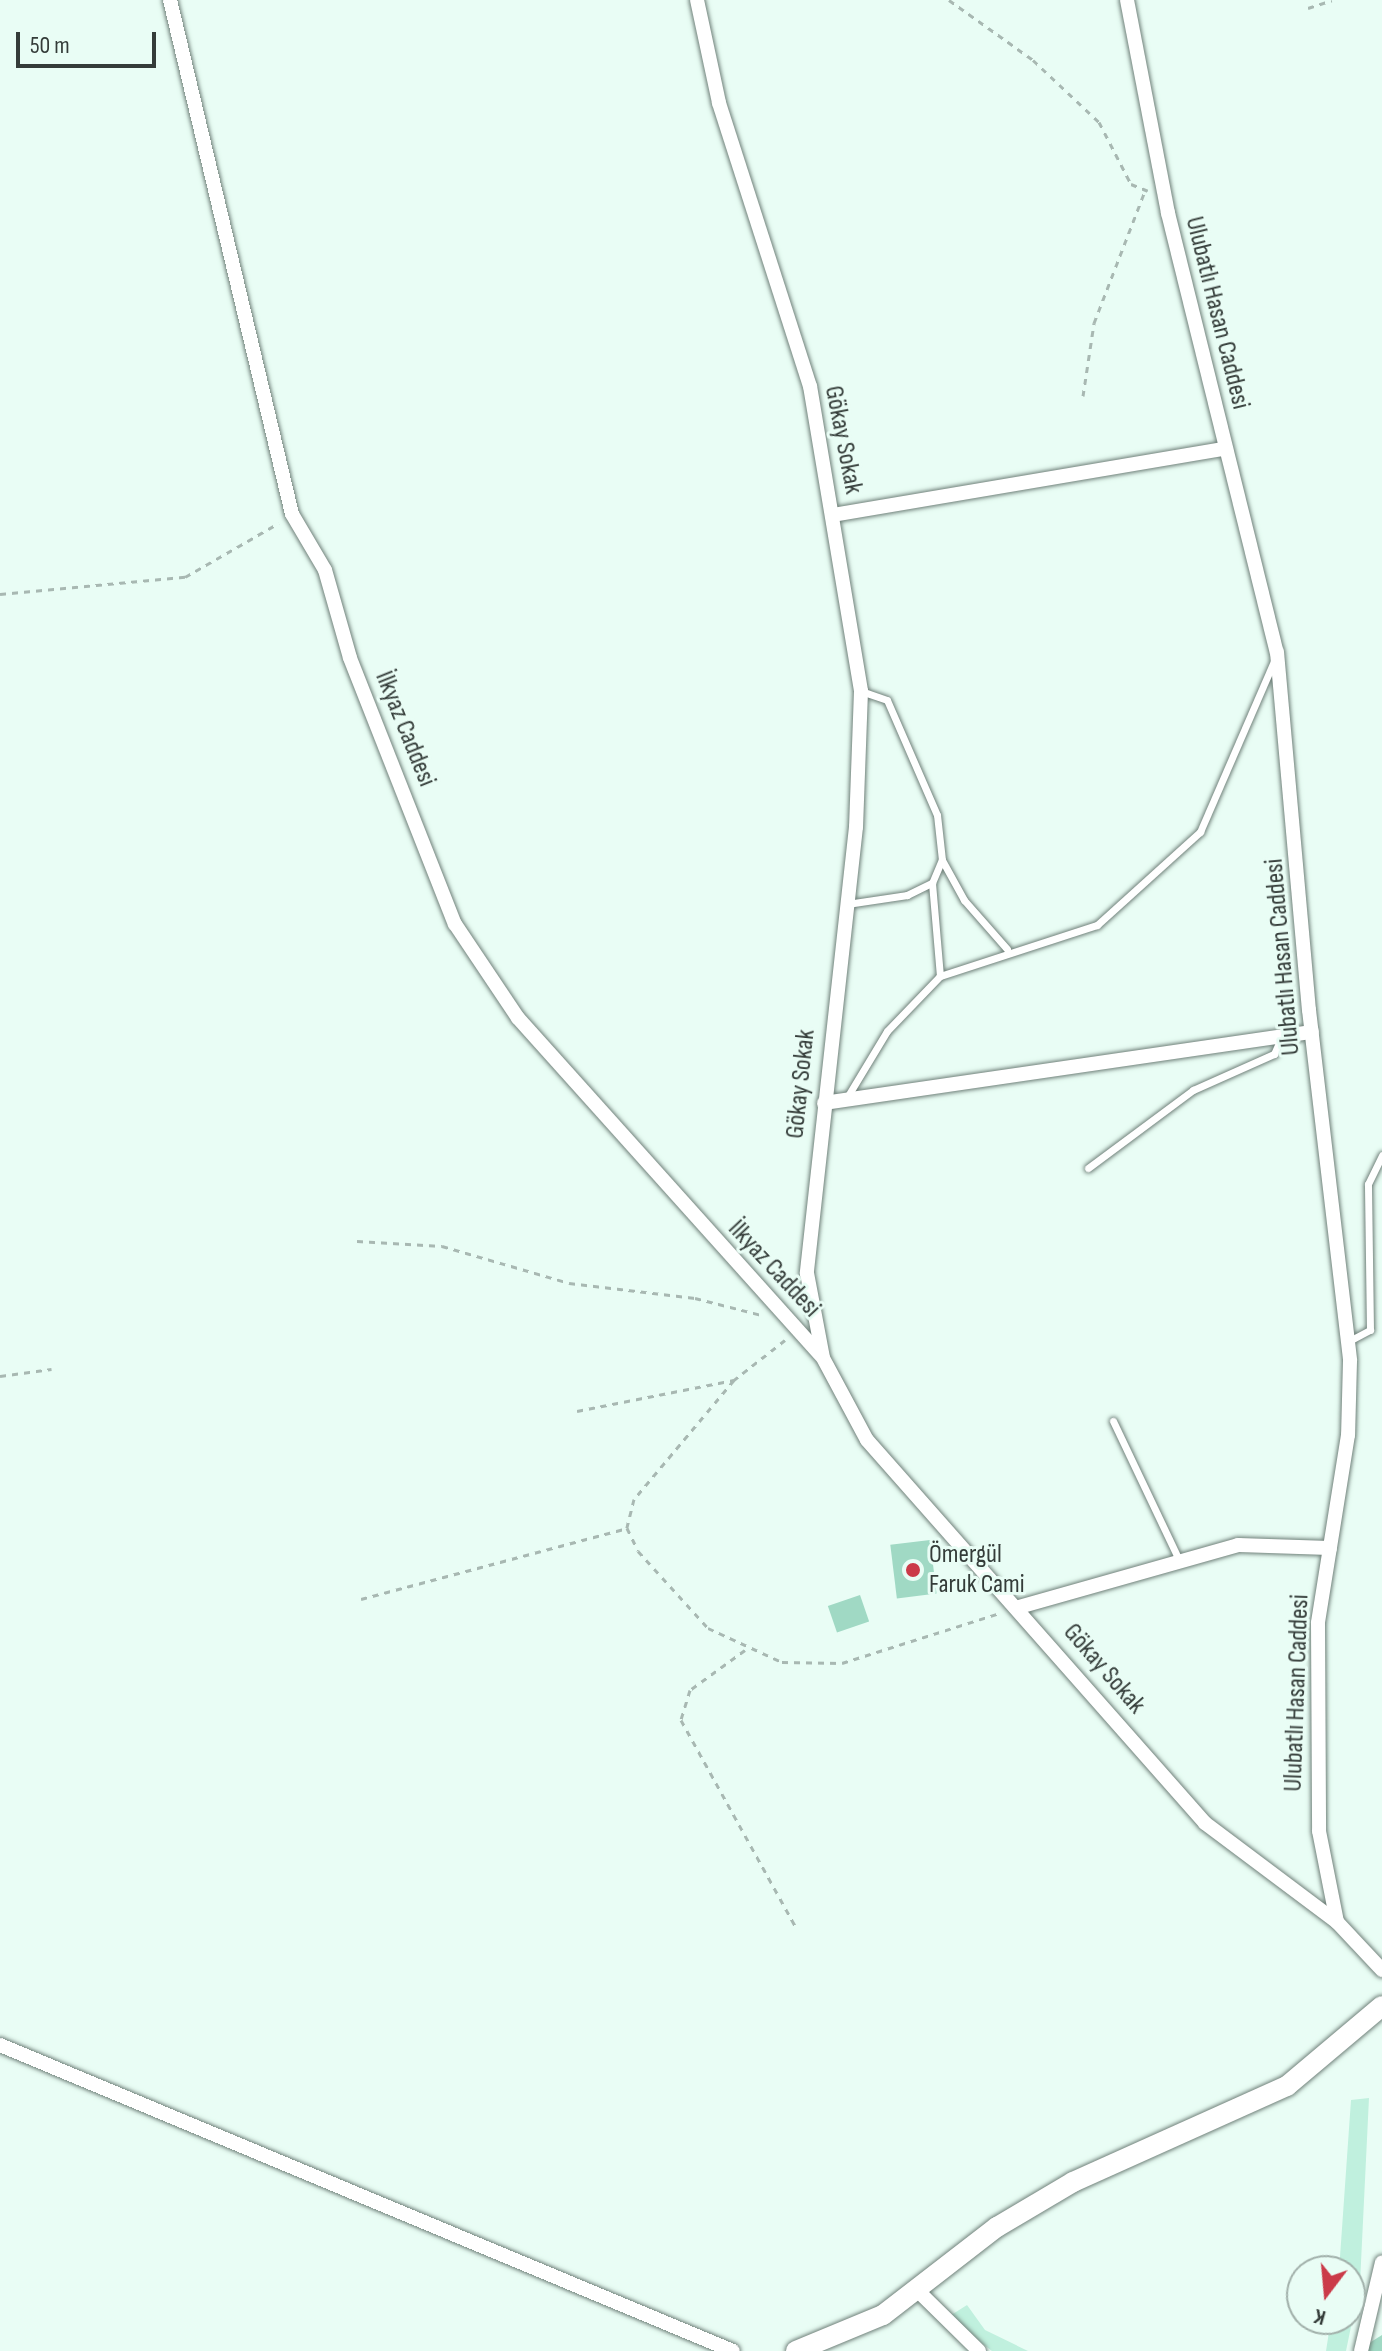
<!DOCTYPE html>
<html>
<head>
<meta charset="utf-8">
<style>
  body { margin:0 }
  #map { position:relative; width:1382px; height:2351px; overflow:hidden; background:#e9fdf5; font-family:"Sofia Sans Condensed",sans-serif }
  div>[style] { position:absolute }
  [style*='--x'] { left:calc(var(--x)*1px); top:calc(var(--y)*1px); width:calc(var(--w)*1px); rotate:calc(var(--a)*1deg) }
  .green>* { inset:0; background:#c0f0de }
  .building>* { inset:0; background:#a0d9c4; transform-origin:0 0 }
  .path>* { height:3px; margin-top:-1.5px; transform-origin:0; background:repeating-linear-gradient(90deg,#a8b8b2 0 6px,transparent 0 12px) }
  .roads { filter:drop-shadow(0 0 2px #70817a) drop-shadow(0 0 2px #70817a) }
  .lane>* { height:7px; margin:-3.5px; padding:0 3.5px; transform-origin:3.5px; border-radius:3.5px; background:#fff }
  .street>* { height:14px; margin:-7px; padding:0 7px; transform-origin:7px; border-radius:7px; background:#fff }
  .secondary>* { height:20px; margin:-10px; padding:0 10px; transform-origin:10px; border-radius:10px; background:#fff }
  .dots>* { width:22px; height:22px; translate:-50% -50%; box-sizing:border-box; border:4px solid #e9fdf5; border-radius:50% }
  span { translate:-50% -50%; white-space:nowrap; text-align:center; line-height:1.15; -webkit-text-stroke:6px #e9fdf5; paint-order:stroke }
  .street-label { font-size:26px; color:#343c39 }
  .poi-label { font-size:26px; color:#343c39 }
  .left { translate:0 -50%; text-align:left }
  .north { position:absolute; left:1286px; top:2255px; width:80px; height:80px; box-sizing:border-box; background:#e9fdf5; border:2px solid #a1b0aa; border-radius:50%; rotate:196deg; font-size:22px; font-weight:700; line-height:32px; text-align:center; color:#343c39 }
  .north::after { content:''; display:block; margin:auto; width:28px; height:36px; background:#cb3b49; clip-path:polygon(50% 0,100% 100%,50% 72%,0 100%) }
  .scale { position:absolute; left:16px; top:32px; width:140px; height:36px; box-sizing:border-box; border:4px solid #343c39; border-top:0; padding-left:10px; font-size:24px; line-height:28px; white-space:nowrap; color:#343c39; -webkit-text-stroke:6px #e9fdf5; paint-order:stroke }
</style>
</head>
<body>
<div id="map">
  <div class="green">
    <i style="clip-path:polygon(1369px 2098px,1360px 2283px,1346px 2351px,1326px 2351px,1331px 2319px,1350px 2319px,1350px 2271px,1339px 2271px,1351px 2100px)"></i>
    <i style="clip-path:polygon(967px 2305px,985px 2330px,1028px 2351px,992px 2351px,948px 2317px)"></i>
  </div>
  <div class="building">
    <i style="left:930px;top:1540px;width:54px;height:40px;rotate:83deg"></i>
    <i style="left:860px;top:1595px;width:28px;height:34px;rotate:71deg"></i>
    <i style="clip-path:polygon(1382px 2335px,1382px 2351px,1365px 2351px,1363px 2347px)"></i>
  </div>
  <div class="path">
    <i style="--x:949;--y:0;--w:103;--a:35.5"></i>
    <i style="--x:1033;--y:60;--w:91;--a:43.2"></i>
    <i style="--x:1099;--y:122;--w:70;--a:62.7"></i>
    <i style="--x:1131;--y:184;--w:18;--a:22"></i>
    <i style="--x:1308;--y:8;--w:25;--a:-18"></i>
    <i style="--x:1083;--y:396;--w:74;--a:-81.4"></i>
    <i style="--x:1094;--y:323;--w:142;--a:-68.9"></i>
    <i style="--x:0;--y:594;--w:186;--a:-5.3"></i>
    <i style="--x:185;--y:577;--w:108;--a:-29.9"></i>
    <i style="--x:357;--y:1241;--w:85;--a:3.4"></i>
    <i style="--x:442;--y:1246;--w:132;--a:16.2"></i>
    <i style="--x:569;--y:1283;--w:127;--a:6.8"></i>
    <i style="--x:695;--y:1298;--w:68;--a:14.4"></i>
    <i style="--x:785;--y:1340;--w:65;--a:141.9"></i>
    <i style="--x:734;--y:1380;--w:155;--a:130"></i>
    <i style="--x:634;--y:1499;--w:30;--a:104"></i>
    <i style="--x:627;--y:1528;--w:25;--a:64"></i>
    <i style="--x:638;--y:1551;--w:104;--a:47.7"></i>
    <i style="--x:708;--y:1628;--w:81;--a:24.7"></i>
    <i style="--x:782;--y:1662;--w:60;--a:1"></i>
    <i style="--x:842;--y:1663;--w:166;--a:-17.6"></i>
    <i style="--x:0;--y:1376;--w:52;--a:-7.7"></i>
    <i style="--x:577;--y:1411;--w:160;--a:-11.2"></i>
    <i style="--x:361;--y:1599;--w:275;--a:-14.9"></i>
    <i style="--x:745;--y:1650;--w:68;--a:144"></i>
    <i style="--x:690;--y:1690;--w:31;--a:107"></i>
    <i style="--x:681;--y:1720;--w:239;--a:61"></i>
  </div>
  <div class="roads">
    <div class="lane">
      <i style="--x:942;--y:860;--w:46;--a:61.2"></i>
      <i style="--x:964;--y:900;--w:65;--a:48.7"></i>
      <i style="--x:932;--y:883;--w:93;--a:85.1"></i>
      <i style="--x:847;--y:904;--w:61;--a:-8.5"></i>
      <i style="--x:907;--y:895;--w:28;--a:-26"></i>
      <i style="--x:932;--y:883;--w:25;--a:-67"></i>
      <i style="--x:942;--y:860;--w:45;--a:-96.3"></i>
      <i style="--x:937;--y:815;--w:125;--a:-113.5"></i>
      <i style="--x:887;--y:700;--w:28;--a:-161"></i>
      <i style="--x:846;--y:1099;--w:79;--a:-58.9"></i>
      <i style="--x:887;--y:1031;--w:76;--a:-46.1"></i>
      <i style="--x:940;--y:976;--w:165;--a:-18"></i>
      <i style="--x:1097;--y:925;--w:139;--a:-42.1"></i>
      <i style="--x:1200;--y:832;--w:186;--a:-66.6"></i>
      <i style="--x:1088;--y:1168;--w:131;--a:-36.6"></i>
      <i style="--x:1193;--y:1090;--w:89;--a:-24"></i>
      <i style="--x:1274;--y:1054;--w:17;--a:-66"></i>
      <i style="--x:1349;--y:1341;--w:24;--a:-28"></i>
      <i style="--x:1370;--y:1330;--w:146;--a:-90.8"></i>
      <i style="--x:1368;--y:1184;--w:32;--a:-64"></i>
      <i style="--x:1113;--y:1421;--w:156;--a:64.6"></i>
    </div>
    <div class="street">
      <i style="--x:170;--y:0;--w:528;--a:76.65"></i>
      <i style="--x:292;--y:514;--w:65;--a:59.5"></i>
      <i style="--x:325;--y:570;--w:91;--a:74.1"></i>
      <i style="--x:350;--y:658;--w:286;--a:68.5"></i>
      <i style="--x:455;--y:924;--w:113;--a:56.2"></i>
      <i style="--x:518;--y:1018;--w:453;--a:48.1"></i>
      <i style="--x:697;--y:0;--w:105;--a:77.9"></i>
      <i style="--x:719;--y:103;--w:297;--a:72.2"></i>
      <i style="--x:810;--y:386;--w:309;--a:80.5"></i>
      <i style="--x:861;--y:691;--w:136;--a:92.1"></i>
      <i style="--x:856;--y:827;--w:449;--a:96.3"></i>
      <i style="--x:807;--y:1273;--w:86;--a:79.3"></i>
      <i style="--x:823;--y:1358;--w:93;--a:61.8"></i>
      <i style="--x:867;--y:1440;--w:511;--a:48.57"></i>
      <i style="--x:1205;--y:1823;--w:165;--a:36.9"></i>
      <i style="--x:1337;--y:1922;--w:66;--a:46.8"></i>
      <i style="--x:1127;--y:0;--w:217;--a:79.1"></i>
      <i style="--x:1168;--y:213;--w:452;--a:76.1"></i>
      <i style="--x:1277;--y:652;--w:359;--a:84.9"></i>
      <i style="--x:1309;--y:1010;--w:353;--a:83.3"></i>
      <i style="--x:1350;--y:1361;--w:74;--a:91.5"></i>
      <i style="--x:1348;--y:1435;--w:190;--a:99.1"></i>
      <i style="--x:1318;--y:1623;--w:208;--a:89.7"></i>
      <i style="--x:1319;--y:1831;--w:93;--a:78.8"></i>
      <i style="--x:833;--y:515;--w:398;--a:-9.6"></i>
      <i style="--x:824;--y:1103;--w:493;--a:-8.3"></i>
      <i style="--x:1019;--y:1607;--w:228;--a:-15.8"></i>
      <i style="--x:1238;--y:1545;--w:92;--a:1.9"></i>
      <i style="--x:0;--y:2045;--w:794;--a:22.66"></i>
      <i style="--x:917;--y:2290;--w:87;--a:44.5"></i>
      <i style="--x:1361;--y:2351;--w:91;--a:-76.7"></i>
    </div>
    <div class="secondary">
      <i style="--x:796;--y:2351;--w:94;--a:-22.5"></i>
      <i style="--x:883;--y:2315;--w:144;--a:-37.7"></i>
      <i style="--x:997;--y:2227;--w:88;--a:-30.6"></i>
      <i style="--x:1073;--y:2182;--w:235;--a:-24.2"></i>
      <i style="--x:1287;--y:2086;--w:124;--a:-40.1"></i>
    </div>
  </div>
  <div class="dots">
    <i style="left:913px;top:1570px;background:#cb3b49"></i>
  </div>
  <div class="street-label">
    <span style="left:1217px;top:313px;rotate:76deg">Ulubatlı Hasan Caddesi</span>
    <span style="left:843px;top:440px;rotate:79deg">Gökay Sokak</span>
    <span style="left:405px;top:729px;rotate:68deg">İlkyaz Caddesi</span>
    <span style="left:1283px;top:957px;rotate:-95deg">Ulubatlı Hasan Caddesi</span>
    <span style="left:801px;top:1084px;rotate:-84deg">Gökay Sokak</span>
    <span style="left:774px;top:1269px;rotate:47deg">İlkyaz Caddesi</span>
    <span style="left:1104px;top:1669px;rotate:49deg">Gökay Sokak</span>
    <span style="left:1297px;top:1693px;rotate:-88deg">Ulubatlı Hasan Caddesi</span>
  </div>
  <div class="poi-label">
    <span class="left" style="left:929px;top:1570px">Ömergül<br>Faruk Cami</span>
  </div>
  <div class="north">K</div>
  <div class="scale">50 m</div>
</div>
</body>
</html>
